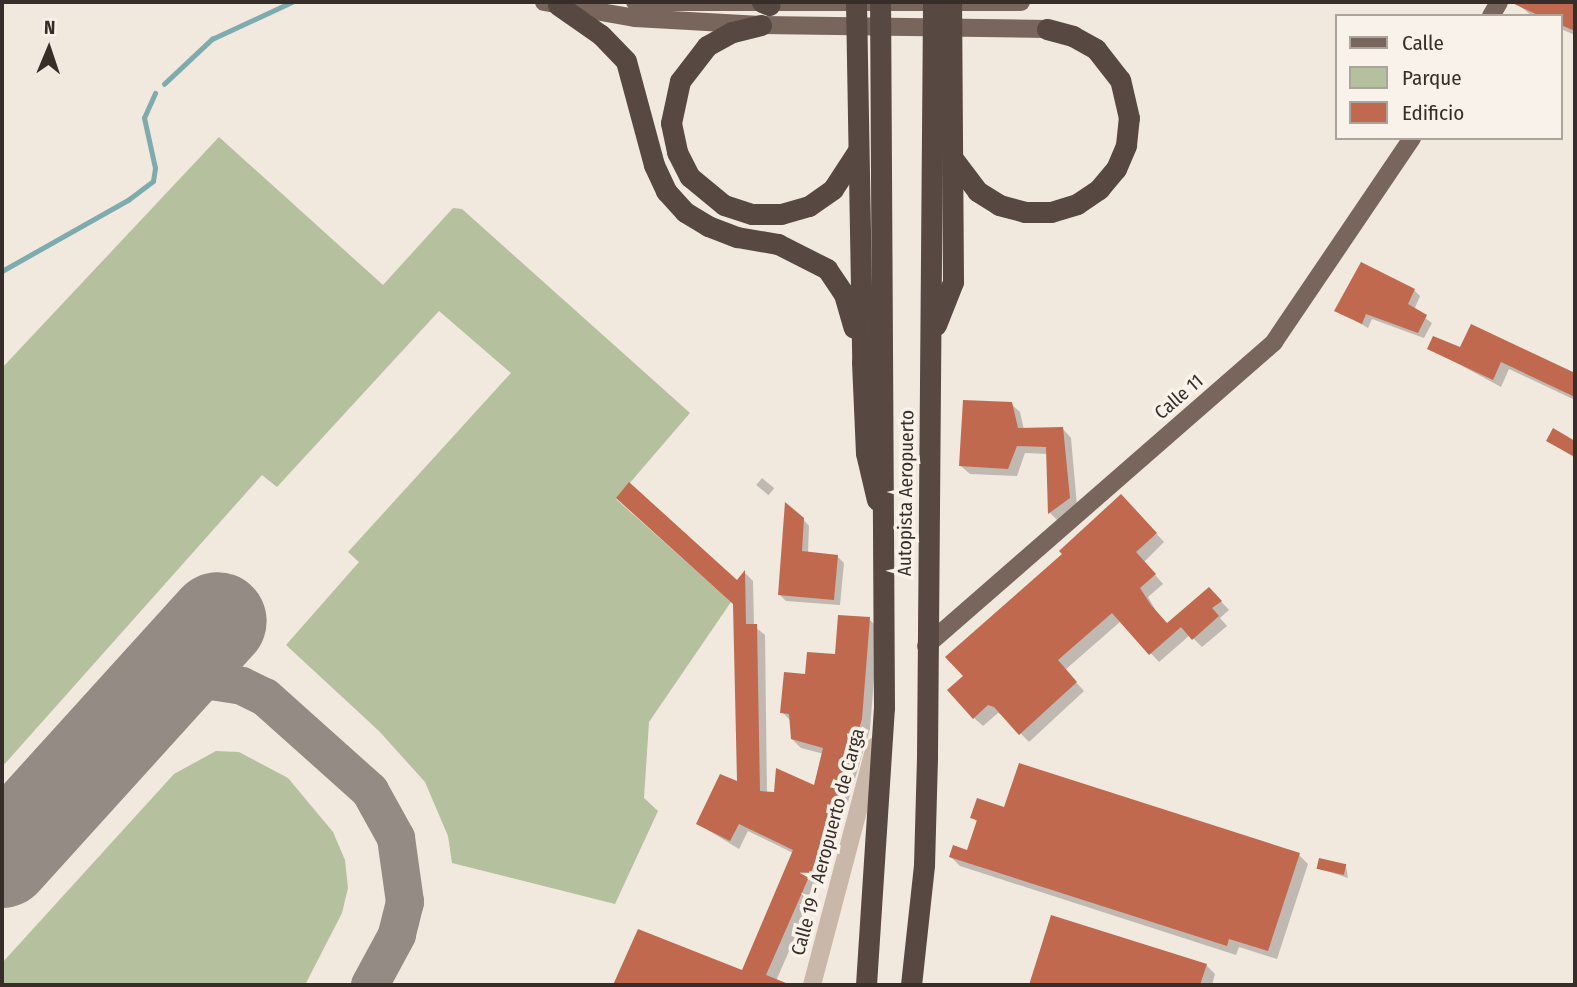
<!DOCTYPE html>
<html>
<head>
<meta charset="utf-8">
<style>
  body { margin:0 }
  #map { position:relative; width:1577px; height:987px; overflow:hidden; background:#f1e8de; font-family:"Fira Sans Condensed",sans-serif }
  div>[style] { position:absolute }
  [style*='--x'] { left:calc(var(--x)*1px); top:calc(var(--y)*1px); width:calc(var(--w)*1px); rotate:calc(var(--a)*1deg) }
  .green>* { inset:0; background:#b5c09e }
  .shadow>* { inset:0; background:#0003; transform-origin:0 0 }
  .stream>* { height:4.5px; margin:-2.25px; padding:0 2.25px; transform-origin:2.25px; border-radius:2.25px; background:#7eabad }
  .taxiway>* { height:38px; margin:-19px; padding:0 19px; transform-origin:19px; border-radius:19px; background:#948b84 }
  .runway>* { height:98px; margin:-49px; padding:0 49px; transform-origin:49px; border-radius:49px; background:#948b84 }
  .building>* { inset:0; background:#c0694e; transform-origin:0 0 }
  .minor>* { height:18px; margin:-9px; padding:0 9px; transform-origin:9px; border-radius:9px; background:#c9b8aa }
  .major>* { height:18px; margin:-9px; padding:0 9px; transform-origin:9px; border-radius:9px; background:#78655b }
  .highway>* { height:21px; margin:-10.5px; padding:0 10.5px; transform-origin:10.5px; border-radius:10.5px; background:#574841 }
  span { translate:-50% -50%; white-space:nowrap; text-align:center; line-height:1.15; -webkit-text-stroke:7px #f9f2ea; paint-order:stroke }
  .street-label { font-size:19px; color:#372e29 }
  .frame { position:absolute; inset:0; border:4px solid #372e29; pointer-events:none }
  .legend { position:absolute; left:1335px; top:14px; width:228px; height:126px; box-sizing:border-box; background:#f9f2ea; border:2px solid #aba49d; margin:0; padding:9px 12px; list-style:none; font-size:21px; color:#372e29 }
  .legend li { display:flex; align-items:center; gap:14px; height:35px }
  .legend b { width:35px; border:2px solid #aba49d }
  .north { position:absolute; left:14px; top:14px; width:70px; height:70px; -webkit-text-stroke:5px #f9f2ea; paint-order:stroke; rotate:2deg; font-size:19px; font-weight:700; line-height:28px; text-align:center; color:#372e29 }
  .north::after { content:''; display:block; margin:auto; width:24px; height:32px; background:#372e29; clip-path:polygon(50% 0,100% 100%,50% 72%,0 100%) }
</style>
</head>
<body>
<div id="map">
  <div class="green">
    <i style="clip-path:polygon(219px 137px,383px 285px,453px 208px,462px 209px,690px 413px,616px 499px,731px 602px,649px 722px,644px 798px,658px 811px,615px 904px,452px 863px,448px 836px,425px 782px,379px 731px,286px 645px,359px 562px,348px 552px,511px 373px,439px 311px,277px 487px,262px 475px,2px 767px,2px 368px)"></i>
    <i style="clip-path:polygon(216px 751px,239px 752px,288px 778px,333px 832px,345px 860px,348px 888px,342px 913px,305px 985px,2px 985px,2px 963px,174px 774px)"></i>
  </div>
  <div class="shadow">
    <i style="clip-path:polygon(1522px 2px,1575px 2px,1575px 35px,1561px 29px,1561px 16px,1532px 16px,1520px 6px)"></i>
    <i style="clip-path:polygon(1414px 290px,1420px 296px,1414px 310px,1432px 323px,1424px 338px,1372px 319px,1368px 328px,1337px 310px)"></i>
    <i style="clip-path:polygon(1472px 327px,1575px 375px,1575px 400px,1509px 369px,1501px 387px,1429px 348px,1461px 350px)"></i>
    <i style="clip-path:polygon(1011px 404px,1020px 412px,1024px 430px,1063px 429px,1071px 438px,1077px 506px,1058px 521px,1050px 513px,1048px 454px,1025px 453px,1017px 476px,970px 474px,961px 466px)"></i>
    <i style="clip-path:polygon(1554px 431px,1575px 443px,1575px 458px,1548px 441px)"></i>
    <i style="left:762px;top:478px;width:16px;height:9px;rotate:40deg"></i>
    <i style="clip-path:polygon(1130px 505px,1164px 542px,1144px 562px,1163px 584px,1148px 597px,1159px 616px,1168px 625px,1218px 598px,1229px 610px,1220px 618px,1227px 626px,1202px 647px,1190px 635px,1159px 662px,1121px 621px,1065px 670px,1084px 691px,1029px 742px,1003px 715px,998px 713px,983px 726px,974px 718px)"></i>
    <i style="clip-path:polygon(803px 519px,809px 526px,808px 554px,837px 556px,844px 563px,840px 605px,786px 601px,779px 594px)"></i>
    <i style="clip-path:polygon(745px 573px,753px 581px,754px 626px,765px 635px,767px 793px,815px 787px,824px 754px,801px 748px,792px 739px,791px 721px,782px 712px,806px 676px,837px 656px,869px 619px,878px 628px,870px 729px,834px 848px,776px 981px,784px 985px,615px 985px,639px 931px,743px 972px,793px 853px,748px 831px,739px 849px,698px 824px,738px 784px,737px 582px)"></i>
    <i style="clip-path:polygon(1006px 810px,1299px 855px,1308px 864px,1277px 959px,1239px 947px,1236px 955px,960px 866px,951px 857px,968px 852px,978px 823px,972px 817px)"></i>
    <i style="clip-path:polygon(1346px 866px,1348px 878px,1318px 868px)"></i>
    <i style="clip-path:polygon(1052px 917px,1206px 965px,1215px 974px,1212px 985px,1031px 985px)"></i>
  </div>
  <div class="stream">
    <i style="--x:164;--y:84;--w:66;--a:-43.2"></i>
    <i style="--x:212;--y:39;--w:88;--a:-24.8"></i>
    <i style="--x:2;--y:271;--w:145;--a:-29.4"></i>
    <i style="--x:128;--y:200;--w:31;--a:-37"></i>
    <i style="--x:153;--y:181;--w:13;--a:-81"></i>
    <i style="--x:155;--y:168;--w:51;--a:-102.4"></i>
    <i style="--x:144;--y:118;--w:27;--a:-66"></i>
  </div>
  <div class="taxiway">
    <i style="--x:126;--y:722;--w:42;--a:-40.2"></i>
    <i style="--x:158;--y:695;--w:27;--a:-22"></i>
    <i style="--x:183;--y:685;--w:28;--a:-8"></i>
    <i style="--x:211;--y:681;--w:31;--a:9"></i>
    <i style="--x:242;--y:686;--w:25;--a:26"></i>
    <i style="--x:265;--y:697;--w:141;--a:41.8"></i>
    <i style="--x:370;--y:791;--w:54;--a:61"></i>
    <i style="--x:396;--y:838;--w:65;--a:82"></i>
    <i style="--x:405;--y:902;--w:34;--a:104"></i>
    <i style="--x:397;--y:935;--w:57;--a:118.4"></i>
  </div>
  <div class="runway">
    <i style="--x:2;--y:859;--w:321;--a:-47.8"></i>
  </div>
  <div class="building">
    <i style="clip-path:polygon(1510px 2px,1575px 2px,1575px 31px,1561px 25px,1561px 16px,1540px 16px)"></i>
    <i style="clip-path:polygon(1361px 262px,1415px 289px,1408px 304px,1427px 315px,1418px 333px,1366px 314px,1362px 324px,1334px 311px)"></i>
    <i style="clip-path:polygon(1471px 324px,1575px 373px,1575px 397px,1501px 362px,1493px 380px,1427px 349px,1433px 336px,1460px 347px)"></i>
    <i style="clip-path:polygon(963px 400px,1012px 402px,1018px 428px,1063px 427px,1070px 498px,1048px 514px,1046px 447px,1017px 446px,1008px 469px,959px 466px)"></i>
    <i style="clip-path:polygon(1553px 428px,1575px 441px,1575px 457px,1546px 441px)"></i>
    <i style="clip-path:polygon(629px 482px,737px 580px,745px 570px,746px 624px,757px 624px,760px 791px,774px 792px,776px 768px,814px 785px,823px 748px,791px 739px,789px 714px,780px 713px,784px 672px,805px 674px,807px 652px,835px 654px,838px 615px,870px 617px,862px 719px,826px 838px,766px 975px,791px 985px,613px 985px,638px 929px,742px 970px,793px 850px,739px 824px,730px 841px,696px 824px,720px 774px,737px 781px,733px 604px,616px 498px)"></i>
    <i style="clip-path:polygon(1121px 494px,1157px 533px,1136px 552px,1156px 574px,1140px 588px,1151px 605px,1167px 623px,1209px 587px,1222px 601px,1212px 608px,1219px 616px,1192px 640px,1181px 627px,1149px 655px,1112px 613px,1058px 660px,1077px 682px,1019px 735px,994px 707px,988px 705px,973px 719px,947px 690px,963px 676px,945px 657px,1062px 554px,1059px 551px)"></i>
    <i style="clip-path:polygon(785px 502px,804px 518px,802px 551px,838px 555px,834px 600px,778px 595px)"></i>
    <i style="clip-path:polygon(1019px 763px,1300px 853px,1268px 951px,1229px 939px,1227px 946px,949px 857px,953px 845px,967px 850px,977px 820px,970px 818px,977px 798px,1004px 807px)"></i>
    <i style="left:1319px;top:858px;width:28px;height:11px;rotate:13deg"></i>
    <i style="clip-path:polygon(1051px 915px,1207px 964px,1200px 985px,1029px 985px)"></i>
  </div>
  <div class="minor">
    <i style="--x:812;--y:985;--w:247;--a:-75.2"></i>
  </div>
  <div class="major">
    <i style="--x:544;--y:2;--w:92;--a:10"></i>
    <i style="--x:635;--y:18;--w:126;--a:3.2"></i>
    <i style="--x:761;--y:25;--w:286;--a:0.8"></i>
    <i style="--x:635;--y:2;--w:386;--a:0"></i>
    <i style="--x:1491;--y:16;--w:16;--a:-60"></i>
    <i style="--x:926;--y:646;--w:462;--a:-41.1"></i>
    <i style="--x:1274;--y:342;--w:246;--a:-55.9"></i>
  </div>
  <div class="highway">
    <i style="--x:762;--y:2;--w:8;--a:23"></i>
    <i style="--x:856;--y:2;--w:360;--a:89"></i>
    <i style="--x:862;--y:362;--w:91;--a:87.5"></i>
    <i style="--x:866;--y:453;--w:48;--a:76.8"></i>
    <i style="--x:558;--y:5;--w:52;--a:34.9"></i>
    <i style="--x:601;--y:35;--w:36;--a:46"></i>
    <i style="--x:626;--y:61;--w:108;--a:74.9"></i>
    <i style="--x:654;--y:165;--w:29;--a:65"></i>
    <i style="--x:666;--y:191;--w:28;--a:48"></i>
    <i style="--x:685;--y:212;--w:27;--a:31"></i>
    <i style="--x:708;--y:226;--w:31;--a:21"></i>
    <i style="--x:737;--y:237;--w:42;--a:9.7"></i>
    <i style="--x:778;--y:244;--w:55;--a:27"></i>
    <i style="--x:827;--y:269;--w:30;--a:56"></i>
    <i style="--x:844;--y:294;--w:35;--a:74"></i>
    <i style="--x:761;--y:25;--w:30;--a:166"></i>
    <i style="--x:732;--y:32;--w:29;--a:151"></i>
    <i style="--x:707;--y:46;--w:44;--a:127.6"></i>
    <i style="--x:680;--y:81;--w:43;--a:102.1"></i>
    <i style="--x:671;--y:123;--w:30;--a:78"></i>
    <i style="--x:677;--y:152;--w:28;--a:63"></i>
    <i style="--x:690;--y:177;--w:44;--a:39.5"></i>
    <i style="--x:724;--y:205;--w:29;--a:18"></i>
    <i style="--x:752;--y:214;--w:29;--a:0"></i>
    <i style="--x:781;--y:214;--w:29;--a:-16"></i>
    <i style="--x:809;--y:206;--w:29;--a:-35"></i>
    <i style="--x:833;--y:189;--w:44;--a:-57"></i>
    <i style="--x:954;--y:160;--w:39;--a:53"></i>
    <i style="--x:977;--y:191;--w:26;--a:32"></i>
    <i style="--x:999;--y:205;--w:27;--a:15"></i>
    <i style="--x:1025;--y:212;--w:26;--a:0"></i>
    <i style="--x:1051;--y:212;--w:27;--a:-17"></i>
    <i style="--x:1077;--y:204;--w:27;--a:-34"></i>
    <i style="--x:1099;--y:189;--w:26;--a:-50"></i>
    <i style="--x:1116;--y:169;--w:26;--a:-67"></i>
    <i style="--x:1126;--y:145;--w:27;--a:-84"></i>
    <i style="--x:1129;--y:118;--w:39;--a:-103"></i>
    <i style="--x:1120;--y:80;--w:39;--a:-128"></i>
    <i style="--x:1096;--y:49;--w:26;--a:-151"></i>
    <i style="--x:1073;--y:36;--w:27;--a:-165"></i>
    <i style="--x:936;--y:325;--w:46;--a:-68.4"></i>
    <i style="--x:953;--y:282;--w:280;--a:-90.4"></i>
    <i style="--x:866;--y:985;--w:278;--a:-86.3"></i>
    <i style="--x:884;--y:708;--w:706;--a:-90.32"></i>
    <i style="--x:911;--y:985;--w:121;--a:-83.8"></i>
    <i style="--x:924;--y:865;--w:108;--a:-88.4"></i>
    <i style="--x:927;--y:757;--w:755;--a:-89.54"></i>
  </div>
  <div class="street-label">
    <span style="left:1179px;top:397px;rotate:-41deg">Calle 11</span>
    <span style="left:906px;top:493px;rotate:-89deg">Autopista Aeropuerto</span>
    <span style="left:828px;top:842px;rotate:-75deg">Calle 19 - Aeropuerto de Carga</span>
  </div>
  <div class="frame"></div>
  <ul class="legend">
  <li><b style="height:9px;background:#78655b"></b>Calle</li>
  <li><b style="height:19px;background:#b5c09e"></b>Parque</li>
  <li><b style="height:19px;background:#c0694e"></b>Edificio</li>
  </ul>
  <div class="north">N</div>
</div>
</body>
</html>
